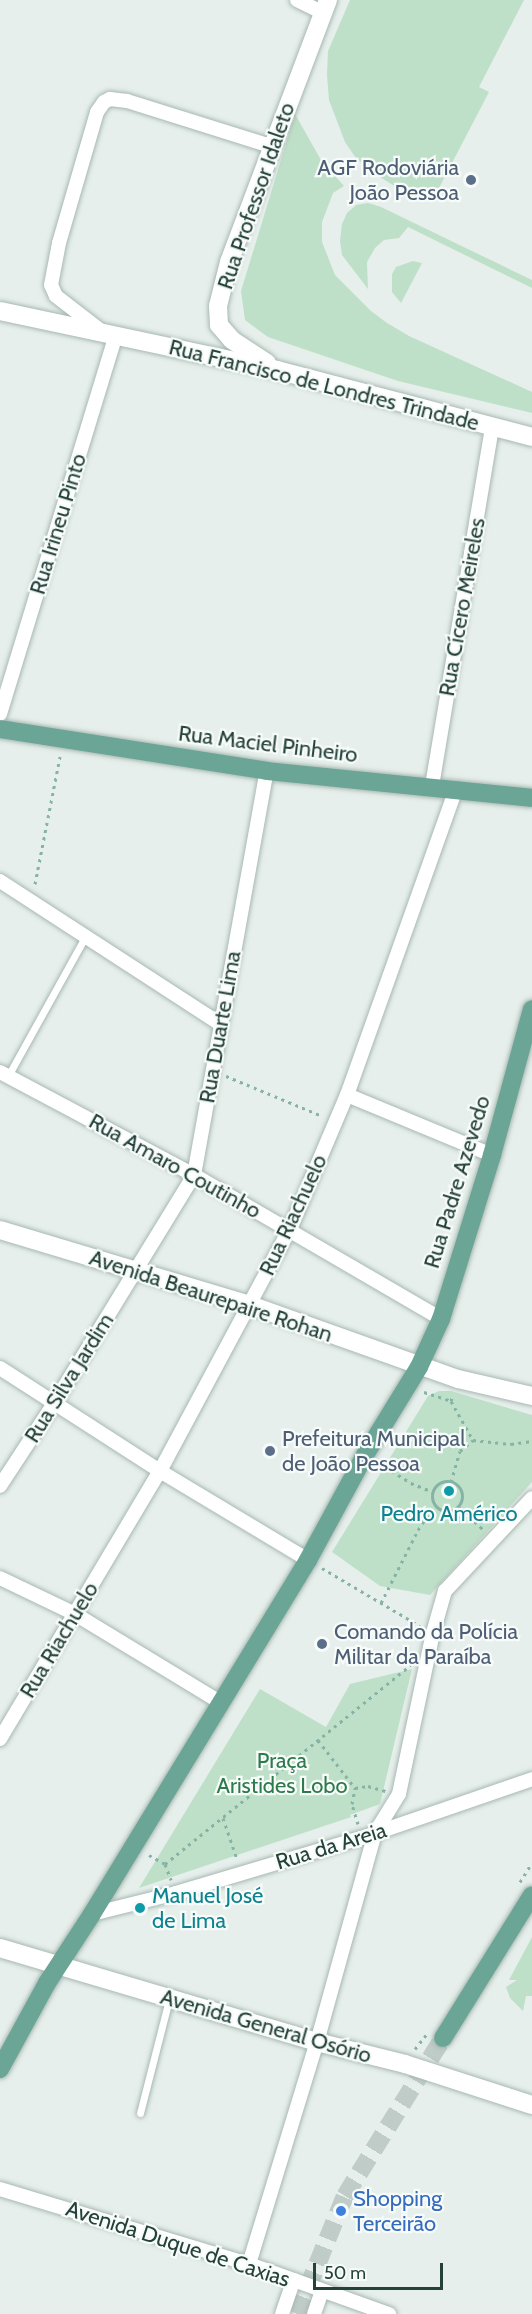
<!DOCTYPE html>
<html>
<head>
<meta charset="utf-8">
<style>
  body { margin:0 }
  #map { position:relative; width:532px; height:2314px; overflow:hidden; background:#e6efeb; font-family:Cabin,sans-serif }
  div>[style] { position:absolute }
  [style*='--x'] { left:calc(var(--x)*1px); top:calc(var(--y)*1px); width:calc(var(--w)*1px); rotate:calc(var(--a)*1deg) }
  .green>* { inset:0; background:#bfe0c8 }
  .primary-tunnel>* { height:18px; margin-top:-9px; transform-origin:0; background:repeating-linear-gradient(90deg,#bfccc8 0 18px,transparent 0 27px) }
  .path>* { height:3px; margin-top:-1.5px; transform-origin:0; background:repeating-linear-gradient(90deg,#86b3a5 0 3px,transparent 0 7.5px) }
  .path>.ring { margin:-1.5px; padding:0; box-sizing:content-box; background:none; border:3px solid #86b3a5; border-radius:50% }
  .roads { filter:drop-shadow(0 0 2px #a8b8b2) drop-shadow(0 0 2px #a8b8b2) }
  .lane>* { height:7px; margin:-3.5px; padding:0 3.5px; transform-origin:3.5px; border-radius:3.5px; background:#fff }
  .street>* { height:14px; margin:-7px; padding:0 7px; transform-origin:7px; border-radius:7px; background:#fff }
  .secondary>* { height:18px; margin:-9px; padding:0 9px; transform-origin:9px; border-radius:9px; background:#fff }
  .primary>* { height:18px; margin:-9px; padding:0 9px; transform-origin:9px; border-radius:9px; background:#6aa596 }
  .dots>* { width:16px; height:16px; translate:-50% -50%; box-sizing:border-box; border:3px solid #f7fbf9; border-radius:50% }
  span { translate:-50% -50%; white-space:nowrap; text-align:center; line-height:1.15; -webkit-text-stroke:4.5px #f7fbf9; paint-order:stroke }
  .service-label { font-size:22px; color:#4e5e75 }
  .right { translate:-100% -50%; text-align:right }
  .left { translate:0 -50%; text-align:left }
  .street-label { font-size:22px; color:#24423a }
  .culture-label { font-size:22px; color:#0d838f }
  .park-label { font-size:22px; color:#2d7a4b }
  .shop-label { font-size:22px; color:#366cbe }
  .scale { position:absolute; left:313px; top:2263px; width:130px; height:27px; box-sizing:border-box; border:3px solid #24423a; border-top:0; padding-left:8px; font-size:18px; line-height:21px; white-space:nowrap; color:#24423a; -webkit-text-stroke:4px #f7fbf9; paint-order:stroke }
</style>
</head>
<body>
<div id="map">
  <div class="green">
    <i style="clip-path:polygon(350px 0,524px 0,479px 87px,489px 92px,439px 188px,396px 187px,372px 172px,356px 158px,345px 142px,329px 100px,327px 75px,328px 51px)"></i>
    <i style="clip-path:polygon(295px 114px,321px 160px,344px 186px,333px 193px,322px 222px,322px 242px,335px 275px,371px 311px,387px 323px,409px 336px,532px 392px,532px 413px,398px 381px,268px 337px,245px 320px,241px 291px)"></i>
    <i style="clip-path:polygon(368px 203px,381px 207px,532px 280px,532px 288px,408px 227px,399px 238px,384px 240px,375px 248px,367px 262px,368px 289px,342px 255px,340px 241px,342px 224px,347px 213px,356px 205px)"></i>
    <i style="clip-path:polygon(413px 261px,422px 263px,401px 303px,392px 292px,392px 274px,396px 267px)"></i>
    <i style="clip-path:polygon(439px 1391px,451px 1391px,532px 1415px,532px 1482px,430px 1595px,380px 1586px,332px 1552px,428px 1396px)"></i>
    <i style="clip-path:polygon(412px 1669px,380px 1804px,350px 1815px,351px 1817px,139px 1888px,260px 1689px,326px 1727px,350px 1684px)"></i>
    <i style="clip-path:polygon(532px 1937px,532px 1996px,526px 1996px,523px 2011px,510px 1998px,506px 1987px,517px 1980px,509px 1980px)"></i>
  </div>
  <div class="primary-tunnel">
    <i style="--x:297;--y:2314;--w:127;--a:-67.9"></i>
    <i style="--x:345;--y:2196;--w:186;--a:-58.2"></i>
  </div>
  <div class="path">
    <i style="--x:35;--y:884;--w:130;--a:-78.9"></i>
    <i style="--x:226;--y:1076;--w:104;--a:22.6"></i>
    <i style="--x:424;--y:1392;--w:28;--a:18"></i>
    <i style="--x:451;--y:1401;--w:7;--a:-74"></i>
    <i style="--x:451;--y:1401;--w:45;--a:60.6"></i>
    <i style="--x:379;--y:1463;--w:38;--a:32"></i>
    <i style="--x:411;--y:1483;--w:24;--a:22"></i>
    <i class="ring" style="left:432px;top:1481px;width:27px;height:27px"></i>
    <i style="--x:451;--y:1482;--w:32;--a:-74"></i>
    <i style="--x:460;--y:1451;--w:17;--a:-40"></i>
    <i style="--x:473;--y:1440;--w:38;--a:6"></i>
    <i style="--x:511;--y:1444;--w:21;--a:-8"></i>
    <i style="--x:458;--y:1506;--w:34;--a:43"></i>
    <i style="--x:322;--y:1568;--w:114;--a:30.6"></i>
    <i style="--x:381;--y:1603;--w:82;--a:-63.1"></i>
    <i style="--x:418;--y:1530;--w:30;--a:-56"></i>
    <i style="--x:318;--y:1740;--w:61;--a:52.4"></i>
    <i style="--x:223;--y:1818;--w:43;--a:71.1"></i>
    <i style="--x:358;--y:1824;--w:21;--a:-107"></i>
    <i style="--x:352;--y:1804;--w:16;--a:-79"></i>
    <i style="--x:355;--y:1788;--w:13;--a:-9"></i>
    <i style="--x:368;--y:1786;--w:19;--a:16"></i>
    <i style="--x:149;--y:1855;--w:18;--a:29"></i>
    <i style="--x:165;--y:1864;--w:17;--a:69"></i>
    <i style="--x:165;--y:1864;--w:316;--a:-39"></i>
    <i style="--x:520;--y:1882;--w:22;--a:-58"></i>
    <i style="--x:415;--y:2049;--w:18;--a:-52"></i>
  </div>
  <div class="roads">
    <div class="lane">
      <i style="--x:8;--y:1076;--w:161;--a:-61"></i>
      <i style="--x:140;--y:2113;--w:118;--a:-75.7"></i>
    </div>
    <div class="street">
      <i style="--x:297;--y:0;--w:28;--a:26"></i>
      <i style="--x:100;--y:330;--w:56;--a:-142.3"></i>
      <i style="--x:56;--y:296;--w:12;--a:-114"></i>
      <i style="--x:51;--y:285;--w:43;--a:-79.2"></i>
      <i style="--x:59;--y:243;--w:136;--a:-73.8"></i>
      <i style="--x:97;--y:112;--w:12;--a:-55"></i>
      <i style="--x:104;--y:102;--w:7;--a:-27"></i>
      <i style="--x:110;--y:99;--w:17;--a:7"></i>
      <i style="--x:127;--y:101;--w:151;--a:17.4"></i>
      <i style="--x:0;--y:714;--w:397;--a:-73"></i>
      <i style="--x:432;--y:786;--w:363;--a:-80.5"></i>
      <i style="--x:0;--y:881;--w:262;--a:33"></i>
      <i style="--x:0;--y:1072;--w:220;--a:28"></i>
      <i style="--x:194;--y:1175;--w:286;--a:30.2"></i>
      <i style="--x:347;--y:1095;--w:157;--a:22.5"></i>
      <i style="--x:0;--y:1368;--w:190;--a:32.8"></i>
      <i style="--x:160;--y:1471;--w:173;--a:31"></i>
      <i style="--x:0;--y:1486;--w:100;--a:-56.8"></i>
      <i style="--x:55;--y:1402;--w:266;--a:-58.5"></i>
      <i style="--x:194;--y:1175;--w:411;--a:-79.8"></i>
      <i style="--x:0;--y:1578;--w:83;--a:25.6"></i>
      <i style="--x:75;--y:1614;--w:170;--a:31.3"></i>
      <i style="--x:0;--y:1739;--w:312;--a:-59.2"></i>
      <i style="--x:160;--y:1471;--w:275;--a:-61.8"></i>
      <i style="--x:290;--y:1229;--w:146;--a:-67"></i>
      <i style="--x:347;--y:1095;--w:325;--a:-70.4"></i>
      <i style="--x:92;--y:1914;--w:87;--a:-14"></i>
      <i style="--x:176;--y:1893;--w:193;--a:-16.6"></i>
      <i style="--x:361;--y:1838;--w:181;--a:-19"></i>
      <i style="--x:0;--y:2189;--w:260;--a:16.8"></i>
      <i style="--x:249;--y:2264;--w:149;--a:19.7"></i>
      <i style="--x:249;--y:2264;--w:232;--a:-73"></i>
      <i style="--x:317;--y:2042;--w:217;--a:-74.5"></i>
      <i style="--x:375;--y:1833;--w:46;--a:-58.4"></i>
      <i style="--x:399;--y:1794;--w:165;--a:-78.1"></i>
      <i style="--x:433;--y:1633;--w:44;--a:-74.1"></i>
      <i style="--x:445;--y:1591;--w:127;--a:-46.9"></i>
      <i style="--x:282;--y:2314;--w:36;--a:-71"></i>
      <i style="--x:314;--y:2314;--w:24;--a:-71"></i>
    </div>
    <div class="secondary">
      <i style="--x:0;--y:311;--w:283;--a:12"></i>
      <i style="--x:277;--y:370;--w:264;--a:14.7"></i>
      <i style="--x:267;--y:363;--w:42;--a:-146.7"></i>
      <i style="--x:232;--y:340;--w:20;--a:-131"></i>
      <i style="--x:219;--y:325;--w:19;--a:-93"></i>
      <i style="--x:218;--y:306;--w:45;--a:-76"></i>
      <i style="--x:229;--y:262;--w:280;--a:-69.3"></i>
      <i style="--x:0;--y:1230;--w:261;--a:16.7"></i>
      <i style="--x:250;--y:1305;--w:221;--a:19.6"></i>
      <i style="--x:458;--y:1379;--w:76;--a:12.9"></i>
      <i style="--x:0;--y:1948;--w:331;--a:16.5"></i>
      <i style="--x:317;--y:2042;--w:91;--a:14"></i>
      <i style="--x:405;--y:2064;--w:133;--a:17.9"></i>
    </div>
    <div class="primary">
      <i style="--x:0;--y:729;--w:270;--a:8.9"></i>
      <i style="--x:267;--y:771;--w:266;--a:5.8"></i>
      <i style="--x:443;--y:2038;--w:168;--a:-58.1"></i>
      <i style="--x:0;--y:2069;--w:98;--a:-61.3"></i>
      <i style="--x:47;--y:1983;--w:82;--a:-56.9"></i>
      <i style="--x:92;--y:1914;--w:415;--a:-58.6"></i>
      <i style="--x:308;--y:1560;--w:119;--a:-61.5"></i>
      <i style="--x:365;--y:1455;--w:103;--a:-58.5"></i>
      <i style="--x:419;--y:1367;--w:53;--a:-65.4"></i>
      <i style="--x:441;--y:1319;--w:172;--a:-72.7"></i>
      <i style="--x:492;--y:1155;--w:151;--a:-74.7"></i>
    </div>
  </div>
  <div class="dots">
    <i style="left:471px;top:180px;background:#5c6f8a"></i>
    <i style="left:270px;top:1451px;background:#5c6f8a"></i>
    <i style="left:449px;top:1491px;background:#0f9aa8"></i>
    <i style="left:322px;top:1644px;background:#5c6f8a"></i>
    <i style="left:140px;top:1908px;background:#0f9aa8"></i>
    <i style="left:341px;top:2211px;background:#3f7fe0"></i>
  </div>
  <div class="service-label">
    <span class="right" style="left:459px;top:180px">AGF Rodoviária<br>João Pessoa</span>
    <span class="left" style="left:282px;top:1451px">Prefeitura Municipal<br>de João Pessoa</span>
    <span class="left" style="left:334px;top:1644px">Comando da Polícia<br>Militar da Paraíba</span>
  </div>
  <div class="street-label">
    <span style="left:256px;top:196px;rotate:-71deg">Rua Professor Idaleto</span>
    <span style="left:324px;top:385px;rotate:14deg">Rua Francisco de Londres Trindade</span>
    <span style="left:58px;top:524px;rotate:-73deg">Rua Irineu Pinto</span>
    <span style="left:462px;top:607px;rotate:-80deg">Rua Cícero Meireles</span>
    <span style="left:268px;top:744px;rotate:7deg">Rua Maciel Pinheiro</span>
    <span style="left:220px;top:1027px;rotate:-80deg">Rua Duarte Lima</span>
    <span style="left:175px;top:1166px;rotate:29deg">Rua Amaro Coutinho</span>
    <span style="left:457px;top:1182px;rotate:-73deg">Rua Padre Azevedo</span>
    <span style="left:293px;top:1215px;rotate:-65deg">Rua Riachuelo</span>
    <span style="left:211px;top:1296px;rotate:18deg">Avenida Beaurepaire Rohan</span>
    <span style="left:69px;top:1378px;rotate:-58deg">Rua Silva Jardim</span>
    <span style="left:59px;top:1640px;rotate:-59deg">Rua Riachuelo</span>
    <span style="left:331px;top:1846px;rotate:-17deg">Rua da Areia</span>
    <span style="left:266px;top:2026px;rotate:16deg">Avenida General Osório</span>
    <span style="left:178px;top:2244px;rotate:18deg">Avenida Duque de Caxias</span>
  </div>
  <div class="culture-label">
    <span style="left:449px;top:1514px">Pedro Américo</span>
    <span class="left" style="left:152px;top:1908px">Manuel José<br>de Lima</span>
  </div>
  <div class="park-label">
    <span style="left:282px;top:1773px">Praça<br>Aristides Lobo</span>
  </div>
  <div class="shop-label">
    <span class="left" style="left:353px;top:2211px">Shopping<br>Terceirão</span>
  </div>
  <div class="scale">50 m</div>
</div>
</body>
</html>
